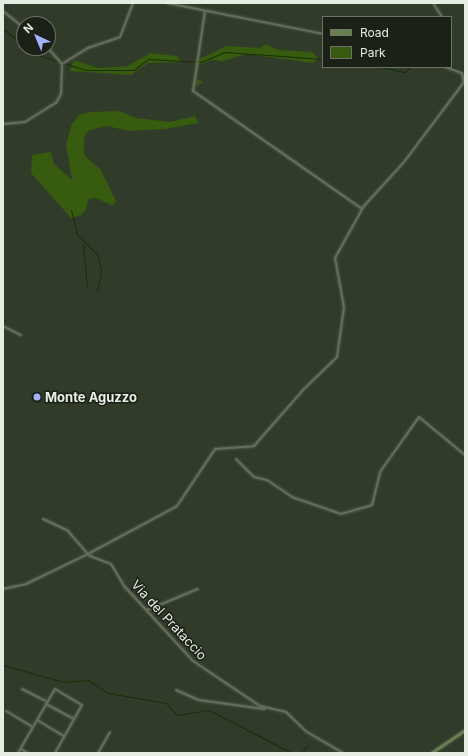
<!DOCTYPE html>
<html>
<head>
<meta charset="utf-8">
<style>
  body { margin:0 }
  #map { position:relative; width:468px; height:756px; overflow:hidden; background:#313b29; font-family:Inter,sans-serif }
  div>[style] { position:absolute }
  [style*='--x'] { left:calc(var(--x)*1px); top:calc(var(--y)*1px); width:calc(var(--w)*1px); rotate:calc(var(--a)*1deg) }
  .green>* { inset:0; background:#375b0f }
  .stream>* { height:1px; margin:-0.5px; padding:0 0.5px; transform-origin:0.5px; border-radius:0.5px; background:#1a2e06 }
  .roads { filter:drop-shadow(0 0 1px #4e5748) drop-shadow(0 0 1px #4e5748) }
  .street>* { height:2px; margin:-1px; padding:0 1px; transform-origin:1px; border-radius:1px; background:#636e5b }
  .secondary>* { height:2.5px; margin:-1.25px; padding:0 1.25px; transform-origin:1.25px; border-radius:1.25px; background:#678050 }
  .dots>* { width:11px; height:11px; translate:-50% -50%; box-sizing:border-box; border:2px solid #1c2118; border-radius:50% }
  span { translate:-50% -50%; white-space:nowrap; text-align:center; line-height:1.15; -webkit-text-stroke:3px #1c2118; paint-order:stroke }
  .poi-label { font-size:13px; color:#e6ede2; font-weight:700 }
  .left { translate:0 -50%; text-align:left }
  .street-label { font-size:13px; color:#e6ede2 }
  .frame { position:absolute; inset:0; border:4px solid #e6ede2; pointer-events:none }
  .legend { position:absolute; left:322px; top:16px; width:130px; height:52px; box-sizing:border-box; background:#1c2118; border:1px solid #6d7369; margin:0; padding:5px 7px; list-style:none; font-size:12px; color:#e6ede2 }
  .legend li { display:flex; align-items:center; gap:8px; height:20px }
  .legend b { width:20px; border:1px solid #6d7369 }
  .north { position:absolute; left:16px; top:16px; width:40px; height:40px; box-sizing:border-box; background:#1c2118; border:1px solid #6d7369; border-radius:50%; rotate:316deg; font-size:11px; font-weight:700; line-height:16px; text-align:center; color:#e6ede2 }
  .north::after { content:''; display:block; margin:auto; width:14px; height:18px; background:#a5b1fc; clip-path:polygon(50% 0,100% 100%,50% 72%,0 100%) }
</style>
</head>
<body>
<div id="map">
  <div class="green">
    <i style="clip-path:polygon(266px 44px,279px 50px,312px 52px,318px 58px,313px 63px,246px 54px,224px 61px,212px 60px,199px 65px,197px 79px,203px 82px,194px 87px,199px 59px,227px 46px,261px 48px)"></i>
    <i style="clip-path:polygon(150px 53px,177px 56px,182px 62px,148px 63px,131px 75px,70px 71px,74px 60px,98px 68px,128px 66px)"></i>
    <i style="clip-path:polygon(119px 111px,136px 118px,170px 122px,195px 116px,199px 123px,165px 129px,129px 131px,107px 126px,89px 130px,84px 137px,84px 155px,101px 170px,116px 201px,113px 206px,94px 197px,88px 200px,86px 210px,81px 215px,71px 218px,31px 173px,32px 155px,51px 152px,54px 164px,72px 180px,66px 144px,72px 124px,79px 115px,90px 112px)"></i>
  </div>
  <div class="stream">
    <i style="--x:3;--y:29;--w:26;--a:37"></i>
    <i style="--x:28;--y:48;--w:11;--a:38"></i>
    <i style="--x:37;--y:55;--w:51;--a:17"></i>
    <i style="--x:86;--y:70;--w:48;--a:0"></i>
    <i style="--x:134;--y:70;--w:18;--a:-38"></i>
    <i style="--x:148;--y:59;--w:53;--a:3.2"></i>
    <i style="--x:201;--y:62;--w:25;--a:-23"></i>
    <i style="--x:224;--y:52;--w:99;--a:4"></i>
    <i style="--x:451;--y:66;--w:15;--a:23"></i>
    <i style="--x:381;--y:67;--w:25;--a:12"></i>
    <i style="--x:405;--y:72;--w:7;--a:-45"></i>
    <i style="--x:71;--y:210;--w:25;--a:76"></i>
    <i style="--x:77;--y:234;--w:30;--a:46"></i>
    <i style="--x:98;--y:256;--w:15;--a:79"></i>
    <i style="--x:101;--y:271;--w:20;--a:101"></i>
    <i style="--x:83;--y:244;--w:44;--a:84.8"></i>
    <i style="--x:3;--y:665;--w:63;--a:15.6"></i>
    <i style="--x:64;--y:682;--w:24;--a:-5"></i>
    <i style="--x:88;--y:680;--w:24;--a:33"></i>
    <i style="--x:108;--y:693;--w:59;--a:9.8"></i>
    <i style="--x:166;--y:703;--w:16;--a:47"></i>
    <i style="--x:177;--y:715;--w:32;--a:-9"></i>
    <i style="--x:209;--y:710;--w:93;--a:27.4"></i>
    <i style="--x:301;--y:753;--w:9;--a:-49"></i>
  </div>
  <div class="roads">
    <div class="street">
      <i style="--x:167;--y:3;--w:159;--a:11.2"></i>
      <i style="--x:433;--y:3;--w:17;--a:57"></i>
      <i style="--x:3;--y:11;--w:27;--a:39"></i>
      <i style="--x:205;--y:11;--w:81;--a:98.5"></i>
      <i style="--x:193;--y:91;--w:206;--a:34.9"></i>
      <i style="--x:48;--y:48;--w:21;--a:49"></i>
      <i style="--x:3;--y:124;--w:22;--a:-5"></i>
      <i style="--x:25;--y:122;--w:36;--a:-32"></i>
      <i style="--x:56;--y:103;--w:10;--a:-61"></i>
      <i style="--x:61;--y:94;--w:30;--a:-88"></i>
      <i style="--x:62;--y:64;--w:31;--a:-32"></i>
      <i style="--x:88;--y:48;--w:34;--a:-19"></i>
      <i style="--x:120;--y:37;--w:36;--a:-69"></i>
      <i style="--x:3;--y:326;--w:20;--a:27"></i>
      <i style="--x:236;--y:459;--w:25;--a:45"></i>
      <i style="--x:254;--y:477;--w:13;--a:13"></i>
      <i style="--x:267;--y:480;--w:30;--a:34"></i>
      <i style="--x:292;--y:497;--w:52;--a:19.1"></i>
      <i style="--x:341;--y:514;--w:32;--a:-16"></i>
      <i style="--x:372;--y:505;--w:34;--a:-76"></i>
      <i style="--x:380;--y:472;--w:67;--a:-54.7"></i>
      <i style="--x:419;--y:417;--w:60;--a:39.6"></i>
      <i style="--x:43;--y:519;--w:26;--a:25"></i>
      <i style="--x:67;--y:530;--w:35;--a:49"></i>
      <i style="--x:90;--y:556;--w:22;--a:21"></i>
      <i style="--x:111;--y:564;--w:27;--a:59"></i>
      <i style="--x:125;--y:587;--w:100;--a:47.4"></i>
      <i style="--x:193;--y:661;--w:81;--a:33.9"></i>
      <i style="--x:260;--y:706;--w:27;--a:13"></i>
      <i style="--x:286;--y:712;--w:29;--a:44"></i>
      <i style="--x:307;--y:732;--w:42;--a:30.3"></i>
      <i style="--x:3;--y:589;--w:24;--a:-12"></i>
      <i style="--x:26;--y:584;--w:69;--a:-25.8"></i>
      <i style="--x:88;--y:554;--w:101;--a:-28.3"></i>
      <i style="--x:177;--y:506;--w:69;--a:-56.3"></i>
      <i style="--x:215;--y:449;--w:39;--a:-4"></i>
      <i style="--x:254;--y:446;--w:74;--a:-48.8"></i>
      <i style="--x:303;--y:390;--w:47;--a:-44.1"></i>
      <i style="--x:337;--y:357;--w:50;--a:-82"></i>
      <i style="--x:344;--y:307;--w:50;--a:-100.4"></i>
      <i style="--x:335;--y:258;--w:60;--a:-60.9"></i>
      <i style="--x:364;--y:206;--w:59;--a:-47.7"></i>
      <i style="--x:404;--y:162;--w:100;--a:-53.1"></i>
      <i style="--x:464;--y:82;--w:9;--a:-103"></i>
      <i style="--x:462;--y:73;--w:18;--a:-161"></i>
      <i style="--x:147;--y:610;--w:55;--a:-22.4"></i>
      <i style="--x:22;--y:689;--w:28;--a:27"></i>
      <i style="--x:176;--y:690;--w:24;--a:24"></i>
      <i style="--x:198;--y:700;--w:67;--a:7.8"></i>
      <i style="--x:46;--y:704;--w:32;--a:28"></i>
      <i style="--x:6;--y:711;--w:31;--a:31"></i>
      <i style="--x:37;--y:720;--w:31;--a:31"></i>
      <i style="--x:21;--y:749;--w:8;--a:30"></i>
      <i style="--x:18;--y:753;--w:74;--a:-60"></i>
      <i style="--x:55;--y:689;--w:31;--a:31"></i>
      <i style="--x:82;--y:705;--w:55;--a:119.4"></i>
      <i style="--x:98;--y:753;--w:24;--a:-60"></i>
    </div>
    <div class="secondary">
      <i style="--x:431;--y:753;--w:41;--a:-34.1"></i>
    </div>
  </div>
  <div class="dots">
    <i style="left:37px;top:397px;background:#a5b1fc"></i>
  </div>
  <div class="poi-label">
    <span class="left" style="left:45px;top:397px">Monte Aguzzo</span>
  </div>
  <div class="street-label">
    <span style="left:169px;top:620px;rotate:47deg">Via del Prataccio</span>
  </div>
  <div class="frame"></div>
  <ul class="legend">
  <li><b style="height:5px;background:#678050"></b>Road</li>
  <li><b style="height:11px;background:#375b0f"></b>Park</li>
  </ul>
  <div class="north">N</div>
</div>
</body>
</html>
